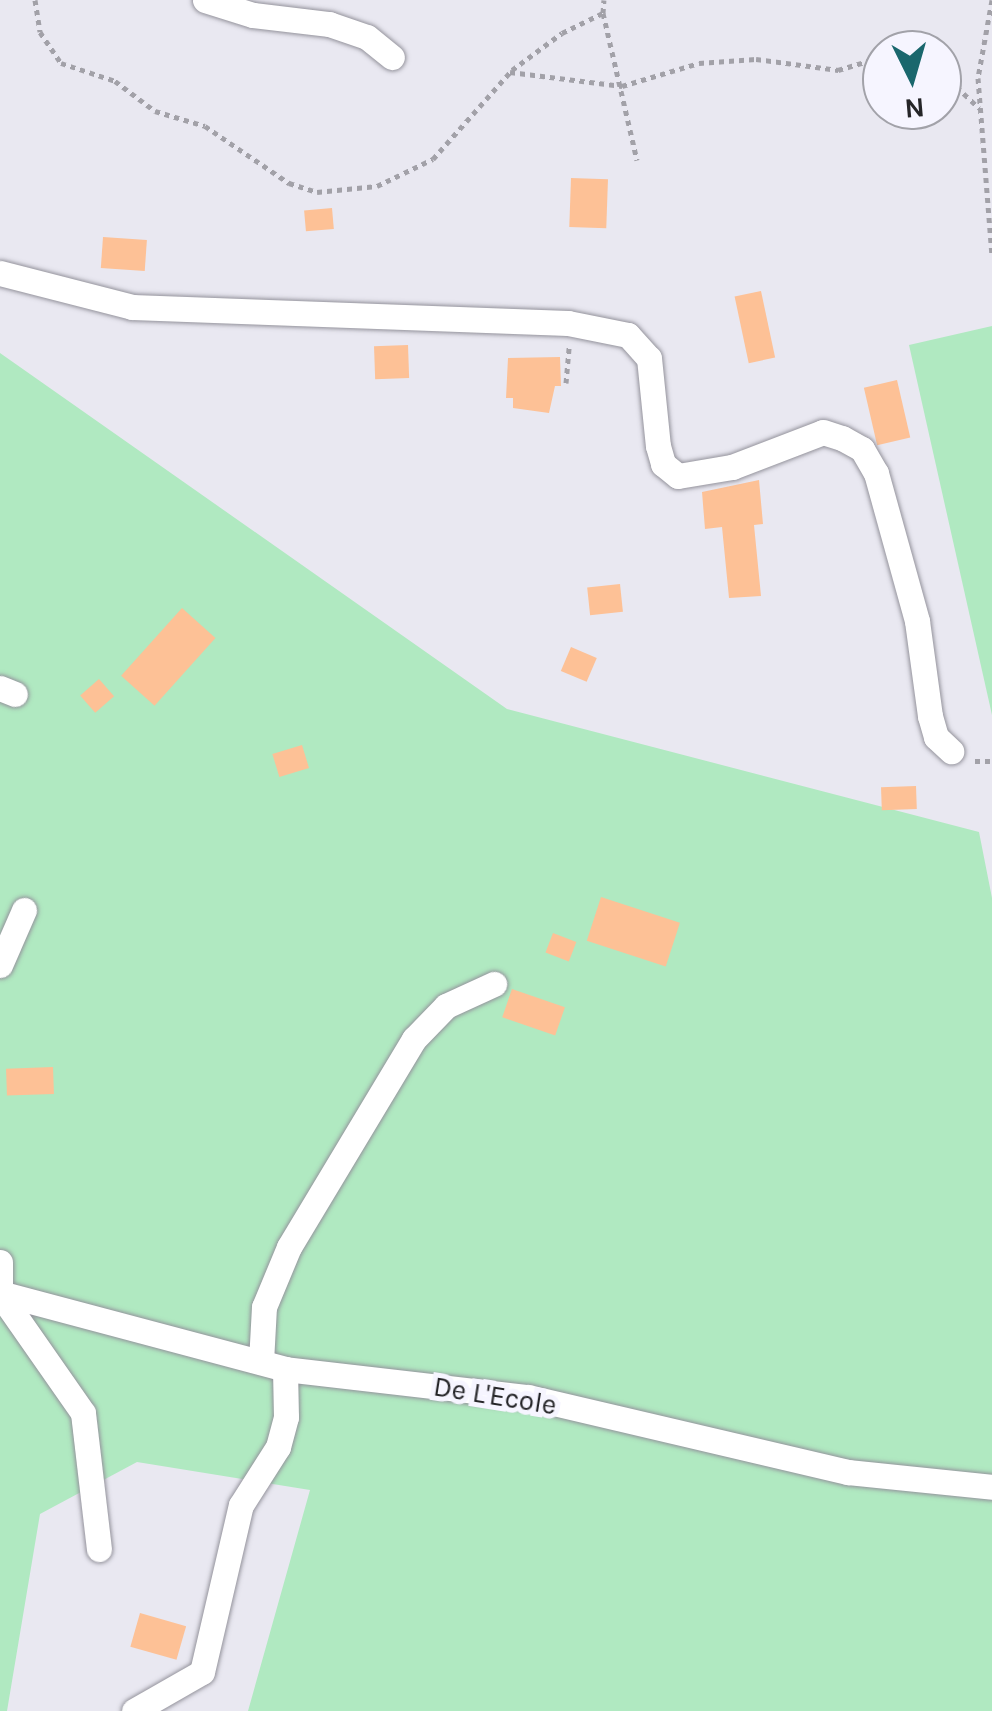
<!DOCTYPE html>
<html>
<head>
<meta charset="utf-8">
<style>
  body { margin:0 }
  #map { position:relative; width:992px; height:1711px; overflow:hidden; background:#e9e8f1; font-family:Karla,sans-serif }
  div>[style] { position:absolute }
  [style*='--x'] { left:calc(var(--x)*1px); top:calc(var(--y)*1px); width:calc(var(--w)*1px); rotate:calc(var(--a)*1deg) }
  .green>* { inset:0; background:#b0e9c1 }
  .building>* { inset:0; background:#fdc196; transform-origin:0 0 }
  .path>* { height:5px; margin-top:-2.5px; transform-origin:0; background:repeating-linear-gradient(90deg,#a2a1a8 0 5px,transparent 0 10px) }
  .roads { filter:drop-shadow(0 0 2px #94939c) drop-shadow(0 0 2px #94939c) }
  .minor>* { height:25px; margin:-12.5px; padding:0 12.5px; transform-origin:12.5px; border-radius:12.5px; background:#fff }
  span { translate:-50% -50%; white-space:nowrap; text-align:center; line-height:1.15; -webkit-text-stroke:10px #f6f5ff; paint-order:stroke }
  .street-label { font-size:28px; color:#252528 }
  .north { position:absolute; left:862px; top:30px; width:100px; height:100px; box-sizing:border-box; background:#f6f5ff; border:2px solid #a2a2a9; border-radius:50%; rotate:175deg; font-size:28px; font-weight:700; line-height:40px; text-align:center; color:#252528 }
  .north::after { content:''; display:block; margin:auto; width:35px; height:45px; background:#1a676d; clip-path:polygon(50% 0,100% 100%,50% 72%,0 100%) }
</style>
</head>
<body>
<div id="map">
  <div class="green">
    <i style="clip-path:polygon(992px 326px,992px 715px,909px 345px)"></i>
    <i style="clip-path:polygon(0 353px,507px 709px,979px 832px,992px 898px,992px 1711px,248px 1711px,310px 1490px,137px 1462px,40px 1514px,7px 1711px,0 1711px)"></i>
  </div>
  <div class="building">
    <i style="left:571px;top:178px;width:37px;height:49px;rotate:2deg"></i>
    <i style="left:332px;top:208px;width:21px;height:28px;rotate:85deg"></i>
    <i style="left:103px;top:237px;width:44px;height:31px;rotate:4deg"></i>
    <i style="left:761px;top:291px;width:68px;height:27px;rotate:78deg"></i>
    <i style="left:408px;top:345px;width:33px;height:34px;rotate:88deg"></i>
    <i style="clip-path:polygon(560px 357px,561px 386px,555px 386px,549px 413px,513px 408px,513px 398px,506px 398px,508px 358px)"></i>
    <i style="left:897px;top:380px;width:59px;height:34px;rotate:77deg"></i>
    <i style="clip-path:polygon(759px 480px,763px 524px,754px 525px,761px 596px,729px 598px,722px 527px,705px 529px,702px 492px)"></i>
    <i style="left:620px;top:584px;width:28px;height:33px;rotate:84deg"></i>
    <i style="left:182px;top:608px;width:45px;height:91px;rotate:42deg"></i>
    <i style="left:571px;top:647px;width:28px;height:26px;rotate:23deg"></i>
    <i style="left:99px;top:679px;width:23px;height:25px;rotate:49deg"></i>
    <i style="left:302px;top:745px;width:24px;height:31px;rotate:73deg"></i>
    <i style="left:916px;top:786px;width:23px;height:35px;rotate:88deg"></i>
    <i style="left:601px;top:897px;width:83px;height:46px;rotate:18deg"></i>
    <i style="left:553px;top:933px;width:25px;height:21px;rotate:21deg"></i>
    <i style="left:512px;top:989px;width:56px;height:30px;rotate:19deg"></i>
    <i style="left:53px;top:1067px;width:27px;height:47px;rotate:88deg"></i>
    <i style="left:140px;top:1613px;width:48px;height:35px;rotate:16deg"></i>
  </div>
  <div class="path">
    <i style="--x:35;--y:0;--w:32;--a:81"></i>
    <i style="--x:40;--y:32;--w:37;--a:56"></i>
    <i style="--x:61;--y:63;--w:57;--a:18.4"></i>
    <i style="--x:115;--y:81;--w:50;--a:36.9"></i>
    <i style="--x:155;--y:111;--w:52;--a:16.7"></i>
    <i style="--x:205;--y:126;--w:102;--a:34.2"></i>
    <i style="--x:289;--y:183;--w:29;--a:18"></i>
    <i style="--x:317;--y:192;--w:60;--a:-5.7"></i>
    <i style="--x:377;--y:186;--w:62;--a:-25.7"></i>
    <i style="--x:433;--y:159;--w:119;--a:-48.4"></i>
    <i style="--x:512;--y:70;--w:62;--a:-36.5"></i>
    <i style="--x:562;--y:33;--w:46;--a:-26"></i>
    <i style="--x:603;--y:13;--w:13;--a:-86"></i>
    <i style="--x:992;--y:0;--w:79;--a:100.2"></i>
    <i style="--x:978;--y:78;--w:179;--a:85.5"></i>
    <i style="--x:603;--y:13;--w:151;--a:77"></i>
    <i style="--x:510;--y:72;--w:113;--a:7.1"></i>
    <i style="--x:622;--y:86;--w:80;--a:-16.6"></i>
    <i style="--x:699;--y:63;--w:57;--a:-4"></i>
    <i style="--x:756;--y:59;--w:83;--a:7.6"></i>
    <i style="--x:838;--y:70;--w:46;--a:-16.5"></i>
    <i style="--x:942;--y:73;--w:51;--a:43.4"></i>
    <i style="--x:566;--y:383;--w:36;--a:-85"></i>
    <i style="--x:975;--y:761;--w:17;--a:0"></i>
  </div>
  <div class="roads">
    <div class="minor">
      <i style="--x:205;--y:0;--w:50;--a:17.4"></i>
      <i style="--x:253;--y:15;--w:77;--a:6.8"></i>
      <i style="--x:329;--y:24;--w:40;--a:18.9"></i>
      <i style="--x:367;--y:37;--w:32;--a:39"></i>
      <i style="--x:0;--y:273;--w:136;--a:14.4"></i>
      <i style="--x:132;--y:307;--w:436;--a:2.1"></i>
      <i style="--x:568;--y:323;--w:61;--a:11.3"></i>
      <i style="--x:628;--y:335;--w:31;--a:48"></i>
      <i style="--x:649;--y:358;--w:88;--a:84.2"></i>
      <i style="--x:658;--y:446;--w:19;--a:74"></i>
      <i style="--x:663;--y:464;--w:19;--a:39"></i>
      <i style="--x:678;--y:476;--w:55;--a:-9.5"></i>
      <i style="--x:732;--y:467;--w:97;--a:-21"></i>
      <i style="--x:823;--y:432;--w:20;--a:18"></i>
      <i style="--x:842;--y:438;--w:23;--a:29"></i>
      <i style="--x:862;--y:449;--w:28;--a:60"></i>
      <i style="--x:876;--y:473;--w:154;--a:74.5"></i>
      <i style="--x:917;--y:621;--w:96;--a:82.2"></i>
      <i style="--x:930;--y:716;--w:22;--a:74"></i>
      <i style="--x:936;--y:737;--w:21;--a:43"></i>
      <i style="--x:0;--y:688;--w:16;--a:22"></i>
      <i style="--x:0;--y:965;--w:60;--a:-66.4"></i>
      <i style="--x:0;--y:1262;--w:27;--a:90"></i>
      <i style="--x:0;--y:1293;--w:295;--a:14.9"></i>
      <i style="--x:285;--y:1369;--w:245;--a:6.6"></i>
      <i style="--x:528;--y:1397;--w:329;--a:13.2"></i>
      <i style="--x:848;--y:1472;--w:145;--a:5.9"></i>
      <i style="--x:0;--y:1294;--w:145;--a:55.1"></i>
      <i style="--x:83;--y:1413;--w:137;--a:83.3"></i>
      <i style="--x:261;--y:1362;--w:55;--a:-86.9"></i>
      <i style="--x:264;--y:1307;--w:65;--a:-67.4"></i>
      <i style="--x:289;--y:1247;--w:243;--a:-59"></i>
      <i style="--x:414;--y:1039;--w:46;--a:-45.9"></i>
      <i style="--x:446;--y:1006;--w:53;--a:-24.6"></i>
      <i style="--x:134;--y:1711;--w:78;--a:-29.8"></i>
      <i style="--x:202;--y:1672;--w:171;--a:-76.9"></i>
      <i style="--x:241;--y:1505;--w:69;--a:-57.5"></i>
      <i style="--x:278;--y:1447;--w:31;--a:-75"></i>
      <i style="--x:286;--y:1417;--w:48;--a:-91.2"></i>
    </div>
  </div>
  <div class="street-label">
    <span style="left:495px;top:1396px;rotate:9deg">De L'Ecole</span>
  </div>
  <div class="north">N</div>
</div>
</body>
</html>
